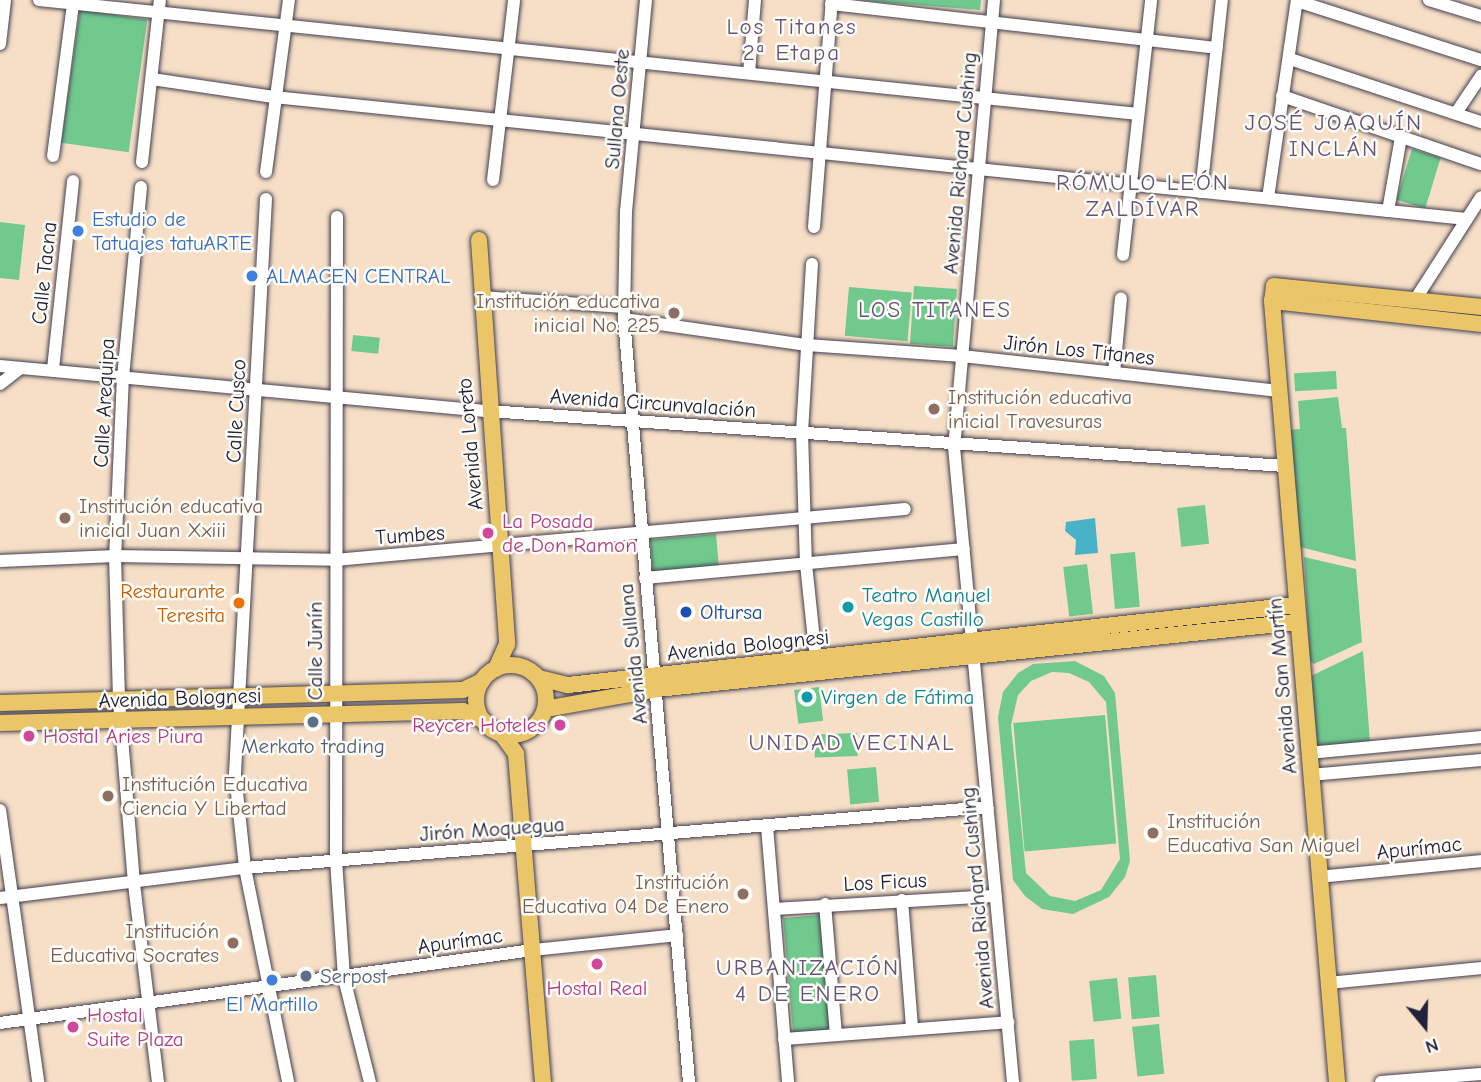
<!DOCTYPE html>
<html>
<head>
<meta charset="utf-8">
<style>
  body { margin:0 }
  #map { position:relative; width:1481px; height:1082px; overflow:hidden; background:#f6dfc6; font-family:"Comic Neue",sans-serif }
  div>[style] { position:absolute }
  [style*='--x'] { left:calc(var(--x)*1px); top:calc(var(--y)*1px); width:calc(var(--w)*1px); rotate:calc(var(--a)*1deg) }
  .green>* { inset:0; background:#71c98e; transform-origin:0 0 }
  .water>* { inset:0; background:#48b3c6 }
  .roads { filter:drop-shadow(0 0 2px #423e50) drop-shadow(0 0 2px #423e50) }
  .minor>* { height:12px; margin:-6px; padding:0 6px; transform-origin:6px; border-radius:6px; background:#fff }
  .major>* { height:16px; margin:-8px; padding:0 8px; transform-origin:8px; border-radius:8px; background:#ebc669 }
  .major>.ring { margin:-8px; padding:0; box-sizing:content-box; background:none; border:16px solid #ebc669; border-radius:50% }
  .dots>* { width:19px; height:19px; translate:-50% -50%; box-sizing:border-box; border:4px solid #fdfcf7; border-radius:50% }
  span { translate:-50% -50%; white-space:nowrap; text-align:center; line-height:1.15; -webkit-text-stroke:5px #fdfcf7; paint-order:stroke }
  .street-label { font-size:21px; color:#22223b }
  .shop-label { font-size:21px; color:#366cbe }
  .left { translate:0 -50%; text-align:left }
  .education-label { font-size:21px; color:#785e54 }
  .right { translate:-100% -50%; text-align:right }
  .hotel-label { font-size:21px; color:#b23c85 }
  .food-label { font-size:21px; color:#c56008 }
  .culture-label { font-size:21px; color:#0d838f }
  .transit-label { font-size:21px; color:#164399 }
  .service-label { font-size:21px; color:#4e5e75 }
  .neighbourhood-label { font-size:23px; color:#635376; letter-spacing:2px }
  .north { position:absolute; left:1390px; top:991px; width:70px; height:70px; -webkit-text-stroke:5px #fdfcf7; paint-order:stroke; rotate:161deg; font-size:19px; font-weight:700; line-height:28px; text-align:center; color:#22223b }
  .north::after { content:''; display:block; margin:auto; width:24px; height:32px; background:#22223b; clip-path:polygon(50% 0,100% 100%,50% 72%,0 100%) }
</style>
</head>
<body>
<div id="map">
  <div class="green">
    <i style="clip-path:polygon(856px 0,981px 0,980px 10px)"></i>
    <i style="left:80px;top:10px;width:68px;height:134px;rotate:8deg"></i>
    <i style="left:1412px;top:149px;width:30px;height:53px;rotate:17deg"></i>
    <i style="clip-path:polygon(0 222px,25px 225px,19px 280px,0 278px)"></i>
    <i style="left:914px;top:286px;width:43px;height:58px;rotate:4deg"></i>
    <i style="left:849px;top:287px;width:63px;height:49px;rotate:5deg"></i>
    <i style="left:353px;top:335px;width:27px;height:16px;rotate:6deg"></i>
    <i style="left:1336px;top:371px;width:18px;height:42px;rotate:87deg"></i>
    <i style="clip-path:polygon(1338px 397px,1342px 428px,1346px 428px,1356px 561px,1300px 547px,1289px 430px,1300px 429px,1298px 401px)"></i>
    <i style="left:1205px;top:505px;width:39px;height:28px;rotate:84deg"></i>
    <i style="left:716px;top:534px;width:32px;height:66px;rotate:85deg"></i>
    <i style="left:1135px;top:552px;width:55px;height:25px;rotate:85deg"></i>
    <i style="clip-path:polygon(1304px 557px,1356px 569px,1362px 642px,1314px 664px,1310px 661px)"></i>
    <i style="left:1087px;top:564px;width:50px;height:24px;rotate:83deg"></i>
    <i style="clip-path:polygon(1363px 651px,1370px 742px,1321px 749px,1317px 746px,1311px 676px)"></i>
    <i style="clip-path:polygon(evenodd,1075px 661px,1104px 676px,1115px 693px,1130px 861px,1125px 877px,1109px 897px,1073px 914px,1042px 909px,1025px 896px,1013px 880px,998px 717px,1003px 692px,1018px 673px,1033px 664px,1075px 661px,1069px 673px,1089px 682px,1106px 702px,1120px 859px,1101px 890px,1075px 901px,1050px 896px,1026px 873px,1011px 725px,1018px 695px,1031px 681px,1052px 672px,1069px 673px)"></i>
    <i style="left:819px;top:687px;width:34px;height:25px;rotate:83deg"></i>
    <i style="left:1105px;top:715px;width:129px;height:92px;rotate:85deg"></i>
    <i style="left:857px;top:733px;width:23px;height:43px;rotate:88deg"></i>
    <i style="left:876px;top:767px;width:35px;height:29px;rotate:85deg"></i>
    <i style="left:820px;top:915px;width:117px;height:37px;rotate:85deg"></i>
    <i style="left:1156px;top:975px;width:42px;height:28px;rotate:85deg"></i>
    <i style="left:1117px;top:978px;width:41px;height:28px;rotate:84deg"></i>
    <i style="left:1159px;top:1024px;width:50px;height:27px;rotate:84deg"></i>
    <i style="left:1094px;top:1039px;width:40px;height:25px;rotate:86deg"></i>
  </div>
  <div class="water">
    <i style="clip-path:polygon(1095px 518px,1098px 553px,1075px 555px,1076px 540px,1065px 531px,1066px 522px)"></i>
  </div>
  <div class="roads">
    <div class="minor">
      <i style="--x:39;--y:0;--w:1105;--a:5.92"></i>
      <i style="--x:646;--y:0;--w:212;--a:95.4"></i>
      <i style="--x:626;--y:211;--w:108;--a:91.1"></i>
      <i style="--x:624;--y:319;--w:766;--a:85.13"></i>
      <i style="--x:994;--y:0;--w:449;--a:95.1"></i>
      <i style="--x:954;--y:447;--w:638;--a:84.69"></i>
      <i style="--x:1429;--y:0;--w:54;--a:17.1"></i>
      <i style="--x:1297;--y:1;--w:193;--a:17.8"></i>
      <i style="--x:831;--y:4;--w:388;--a:6.5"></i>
      <i style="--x:0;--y:44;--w:44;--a:-83.5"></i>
      <i style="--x:1290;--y:59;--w:201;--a:18.3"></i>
      <i style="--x:749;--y:73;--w:73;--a:-85.3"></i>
      <i style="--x:152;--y:79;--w:123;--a:8.4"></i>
      <i style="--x:274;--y:97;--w:1199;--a:5.84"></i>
      <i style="--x:1282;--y:96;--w:210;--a:18.9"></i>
      <i style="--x:1456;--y:113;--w:45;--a:-56"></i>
      <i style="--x:53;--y:156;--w:153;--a:-82.5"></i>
      <i style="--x:142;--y:162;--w:163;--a:-83.7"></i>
      <i style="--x:266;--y:172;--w:174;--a:-82.4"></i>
      <i style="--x:493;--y:180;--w:181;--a:-83.3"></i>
      <i style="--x:141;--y:187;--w:190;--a:95.4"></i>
      <i style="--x:123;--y:376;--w:180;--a:92.5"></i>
      <i style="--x:115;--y:556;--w:145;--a:88.4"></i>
      <i style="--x:119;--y:701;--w:184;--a:85.3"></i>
      <i style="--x:134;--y:884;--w:199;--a:83.1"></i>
      <i style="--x:1201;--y:192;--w:193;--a:-83.8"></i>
      <i style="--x:1268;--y:198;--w:200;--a:-81.7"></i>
      <i style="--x:266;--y:199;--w:576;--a:93.09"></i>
      <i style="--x:235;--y:774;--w:95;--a:83.9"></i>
      <i style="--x:245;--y:868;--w:218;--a:78.6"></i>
      <i style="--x:1388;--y:211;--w:75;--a:-80"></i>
      <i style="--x:337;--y:217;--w:643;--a:90.09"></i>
      <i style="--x:336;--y:860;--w:118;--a:86.1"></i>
      <i style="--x:344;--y:978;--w:107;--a:76"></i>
      <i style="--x:814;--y:227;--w:228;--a:-85.5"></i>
      <i style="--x:1123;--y:255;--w:257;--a:-83.7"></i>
      <i style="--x:812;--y:264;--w:168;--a:93.4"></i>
      <i style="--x:802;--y:432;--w:132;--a:88.3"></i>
      <i style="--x:806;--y:564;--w:96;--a:84"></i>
      <i style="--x:481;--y:297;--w:143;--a:4"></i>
      <i style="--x:1415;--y:300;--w:122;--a:-57.3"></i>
      <i style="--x:624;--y:319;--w:185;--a:8.1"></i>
      <i style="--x:807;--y:345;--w:155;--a:4.1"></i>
      <i style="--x:962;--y:356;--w:319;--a:6.3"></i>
      <i style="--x:0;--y:366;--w:490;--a:5.3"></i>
      <i style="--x:488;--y:411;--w:799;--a:3.95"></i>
      <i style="--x:53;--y:369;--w:189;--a:-83.9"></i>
      <i style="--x:1114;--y:373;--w:75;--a:-84.7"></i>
      <i style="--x:0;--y:384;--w:24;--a:-38"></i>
      <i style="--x:0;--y:561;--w:115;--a:-2.5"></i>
      <i style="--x:115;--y:556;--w:220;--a:1"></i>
      <i style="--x:335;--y:560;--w:572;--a:-5.11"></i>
      <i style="--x:645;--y:578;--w:320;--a:-5.2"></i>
      <i style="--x:1308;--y:753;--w:174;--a:-5.3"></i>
      <i style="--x:1310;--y:775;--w:172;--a:-5"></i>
      <i style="--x:0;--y:810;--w:275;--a:82"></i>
      <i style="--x:767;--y:826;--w:257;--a:85.3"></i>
      <i style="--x:1319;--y:877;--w:163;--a:-5.6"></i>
      <i style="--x:0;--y:898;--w:247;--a:-7"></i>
      <i style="--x:245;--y:868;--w:745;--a:-4.69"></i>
      <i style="--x:902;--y:900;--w:126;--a:85.5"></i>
      <i style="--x:825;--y:904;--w:130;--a:85.2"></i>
      <i style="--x:776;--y:909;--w:220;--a:-3.4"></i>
      <i style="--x:1329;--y:983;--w:153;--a:-5.6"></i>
      <i style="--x:0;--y:1023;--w:538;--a:-7.8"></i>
      <i style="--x:533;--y:950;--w:145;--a:-5.9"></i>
      <i style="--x:784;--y:1039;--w:225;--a:-4.3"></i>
      <i style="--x:1381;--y:1082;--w:100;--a:-4.6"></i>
    </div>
    <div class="major">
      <i style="--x:479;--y:240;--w:405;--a:86"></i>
      <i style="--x:507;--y:644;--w:27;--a:114"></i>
      <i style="--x:1272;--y:301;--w:210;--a:6.3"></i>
      <i class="ring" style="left:476px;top:665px;width:54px;height:54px"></i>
      <i style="--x:539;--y:678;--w:30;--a:14"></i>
      <i style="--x:568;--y:685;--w:732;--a:-6.27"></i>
      <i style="--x:0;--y:703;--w:463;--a:-1.6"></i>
      <i style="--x:463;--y:690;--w:21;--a:-25"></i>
      <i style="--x:545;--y:709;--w:114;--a:-10.1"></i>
      <i style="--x:657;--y:689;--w:644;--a:-5.97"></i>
      <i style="--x:0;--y:723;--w:463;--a:-1.5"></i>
      <i style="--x:463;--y:711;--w:23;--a:25"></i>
      <i style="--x:501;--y:733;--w:26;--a:54"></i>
      <i style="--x:516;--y:754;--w:329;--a:85.3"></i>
      <i style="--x:1337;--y:1082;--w:784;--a:-94.76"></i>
      <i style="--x:1272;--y:301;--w:15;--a:-82"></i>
      <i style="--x:1274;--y:286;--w:208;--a:5.8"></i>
    </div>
  </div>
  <div class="dots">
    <i style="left:78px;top:231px;background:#3f7fe0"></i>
    <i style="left:252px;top:276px;background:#3f7fe0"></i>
    <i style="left:674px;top:313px;background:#8d6e63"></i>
    <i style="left:934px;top:409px;background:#8d6e63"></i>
    <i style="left:65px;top:518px;background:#8d6e63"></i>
    <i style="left:488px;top:533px;background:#d1479c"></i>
    <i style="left:239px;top:603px;background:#e8710a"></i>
    <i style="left:848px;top:607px;background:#0f9aa8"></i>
    <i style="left:686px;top:612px;background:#1a4fb4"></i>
    <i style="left:807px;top:697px;background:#0f9aa8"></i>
    <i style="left:313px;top:722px;background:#5c6f8a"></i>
    <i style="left:560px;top:725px;background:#d1479c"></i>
    <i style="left:29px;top:736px;background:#d1479c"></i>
    <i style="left:108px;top:796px;background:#8d6e63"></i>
    <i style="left:1153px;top:833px;background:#8d6e63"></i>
    <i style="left:743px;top:894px;background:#8d6e63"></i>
    <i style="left:233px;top:943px;background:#8d6e63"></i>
    <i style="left:597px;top:964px;background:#d1479c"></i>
    <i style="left:306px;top:976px;background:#5c6f8a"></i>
    <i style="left:272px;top:980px;background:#3f7fe0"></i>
    <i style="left:73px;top:1027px;background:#d1479c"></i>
  </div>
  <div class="street-label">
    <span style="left:617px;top:109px;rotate:-85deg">Sullana Oeste</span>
    <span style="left:960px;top:163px;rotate:-85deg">Avenida Richard Cushing</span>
    <span style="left:44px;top:273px;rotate:-84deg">Calle Tacna</span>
    <span style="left:1079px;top:350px;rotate:6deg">Jirón Los Titanes</span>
    <span style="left:104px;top:403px;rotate:-87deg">Calle Arequipa</span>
    <span style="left:653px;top:403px;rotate:4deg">Avenida Circunvalación</span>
    <span style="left:236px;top:411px;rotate:-87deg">Calle Cusco</span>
    <span style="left:470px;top:444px;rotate:-95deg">Avenida Loreto</span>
    <span style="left:410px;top:535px;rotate:-4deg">Tumbes</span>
    <span style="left:748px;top:645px;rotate:-6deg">Avenida Bolognesi</span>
    <span style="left:315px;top:651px;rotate:-90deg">Calle Junín</span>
    <span style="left:633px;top:654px;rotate:-96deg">Avenida Sullana</span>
    <span style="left:1282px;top:686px;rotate:-95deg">Avenida San Martín</span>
    <span style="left:180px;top:698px;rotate:-2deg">Avenida Bolognesi</span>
    <span style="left:492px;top:829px;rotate:-4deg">Jirón Moquegua</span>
    <span style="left:1419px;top:848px;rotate:-6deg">Apurímac</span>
    <span style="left:885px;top:882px;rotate:-3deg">Los Ficus</span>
    <span style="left:977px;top:898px;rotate:-95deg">Avenida Richard Cushing</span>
    <span style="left:460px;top:941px;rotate:-8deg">Apurímac</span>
  </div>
  <div class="shop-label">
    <span class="left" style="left:92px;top:231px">Estudio de<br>Tatuajes tatuARTE</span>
    <span class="left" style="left:266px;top:276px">ALMACEN CENTRAL</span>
    <span style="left:272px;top:1004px">El Martillo</span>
  </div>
  <div class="education-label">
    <span class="right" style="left:660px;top:313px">Institución educativa<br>inicial No. 225</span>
    <span class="left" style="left:948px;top:409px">Institución educativa<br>inicial Travesuras</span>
    <span class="left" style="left:79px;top:518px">Institución educativa<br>inicial Juan Xxiii</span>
    <span class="left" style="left:122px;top:796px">Institución Educativa<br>Ciencia Y Libertad</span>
    <span class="left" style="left:1167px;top:833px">Institución<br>Educativa San Miguel</span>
    <span class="right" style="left:729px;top:894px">Institución<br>Educativa 04 De Enero</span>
    <span class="right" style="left:219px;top:943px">Institución<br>Educativa Socrates</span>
  </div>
  <div class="hotel-label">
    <span class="left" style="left:502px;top:533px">La Posada<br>de Don Ramon</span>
    <span class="right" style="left:546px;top:725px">Reycer Hoteles</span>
    <span class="left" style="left:43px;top:736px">Hostal Aries Piura</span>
    <span style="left:597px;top:988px">Hostal Real</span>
    <span class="left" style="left:87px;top:1027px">Hostal<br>Suite Plaza</span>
  </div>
  <div class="food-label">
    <span class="right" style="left:225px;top:603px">Restaurante<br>Teresita</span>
  </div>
  <div class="culture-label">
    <span class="left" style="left:862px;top:607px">Teatro Manuel<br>Vegas Castillo</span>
    <span class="left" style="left:821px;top:697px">Virgen de Fátima</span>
  </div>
  <div class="transit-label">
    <span class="left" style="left:700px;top:612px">Oltursa</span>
  </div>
  <div class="service-label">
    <span style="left:313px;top:746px">Merkato trading</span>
    <span class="left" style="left:320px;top:976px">Serpost</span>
  </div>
  <div class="neighbourhood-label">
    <span style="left:792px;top:40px">Los Titanes<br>2ª Etapa</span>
    <span style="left:1334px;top:136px">JOSÉ JOAQUÍN<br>INCLÁN</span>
    <span style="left:1143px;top:196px">RÓMULO LEÓN<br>ZALDÍVAR</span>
    <span style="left:935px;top:310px">LOS TITANES</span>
    <span style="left:852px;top:743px">UNIDAD VECINAL</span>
    <span style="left:808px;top:981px">URBANIZACIÓN<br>4 DE ENERO</span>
  </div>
  <div class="north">N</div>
</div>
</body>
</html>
